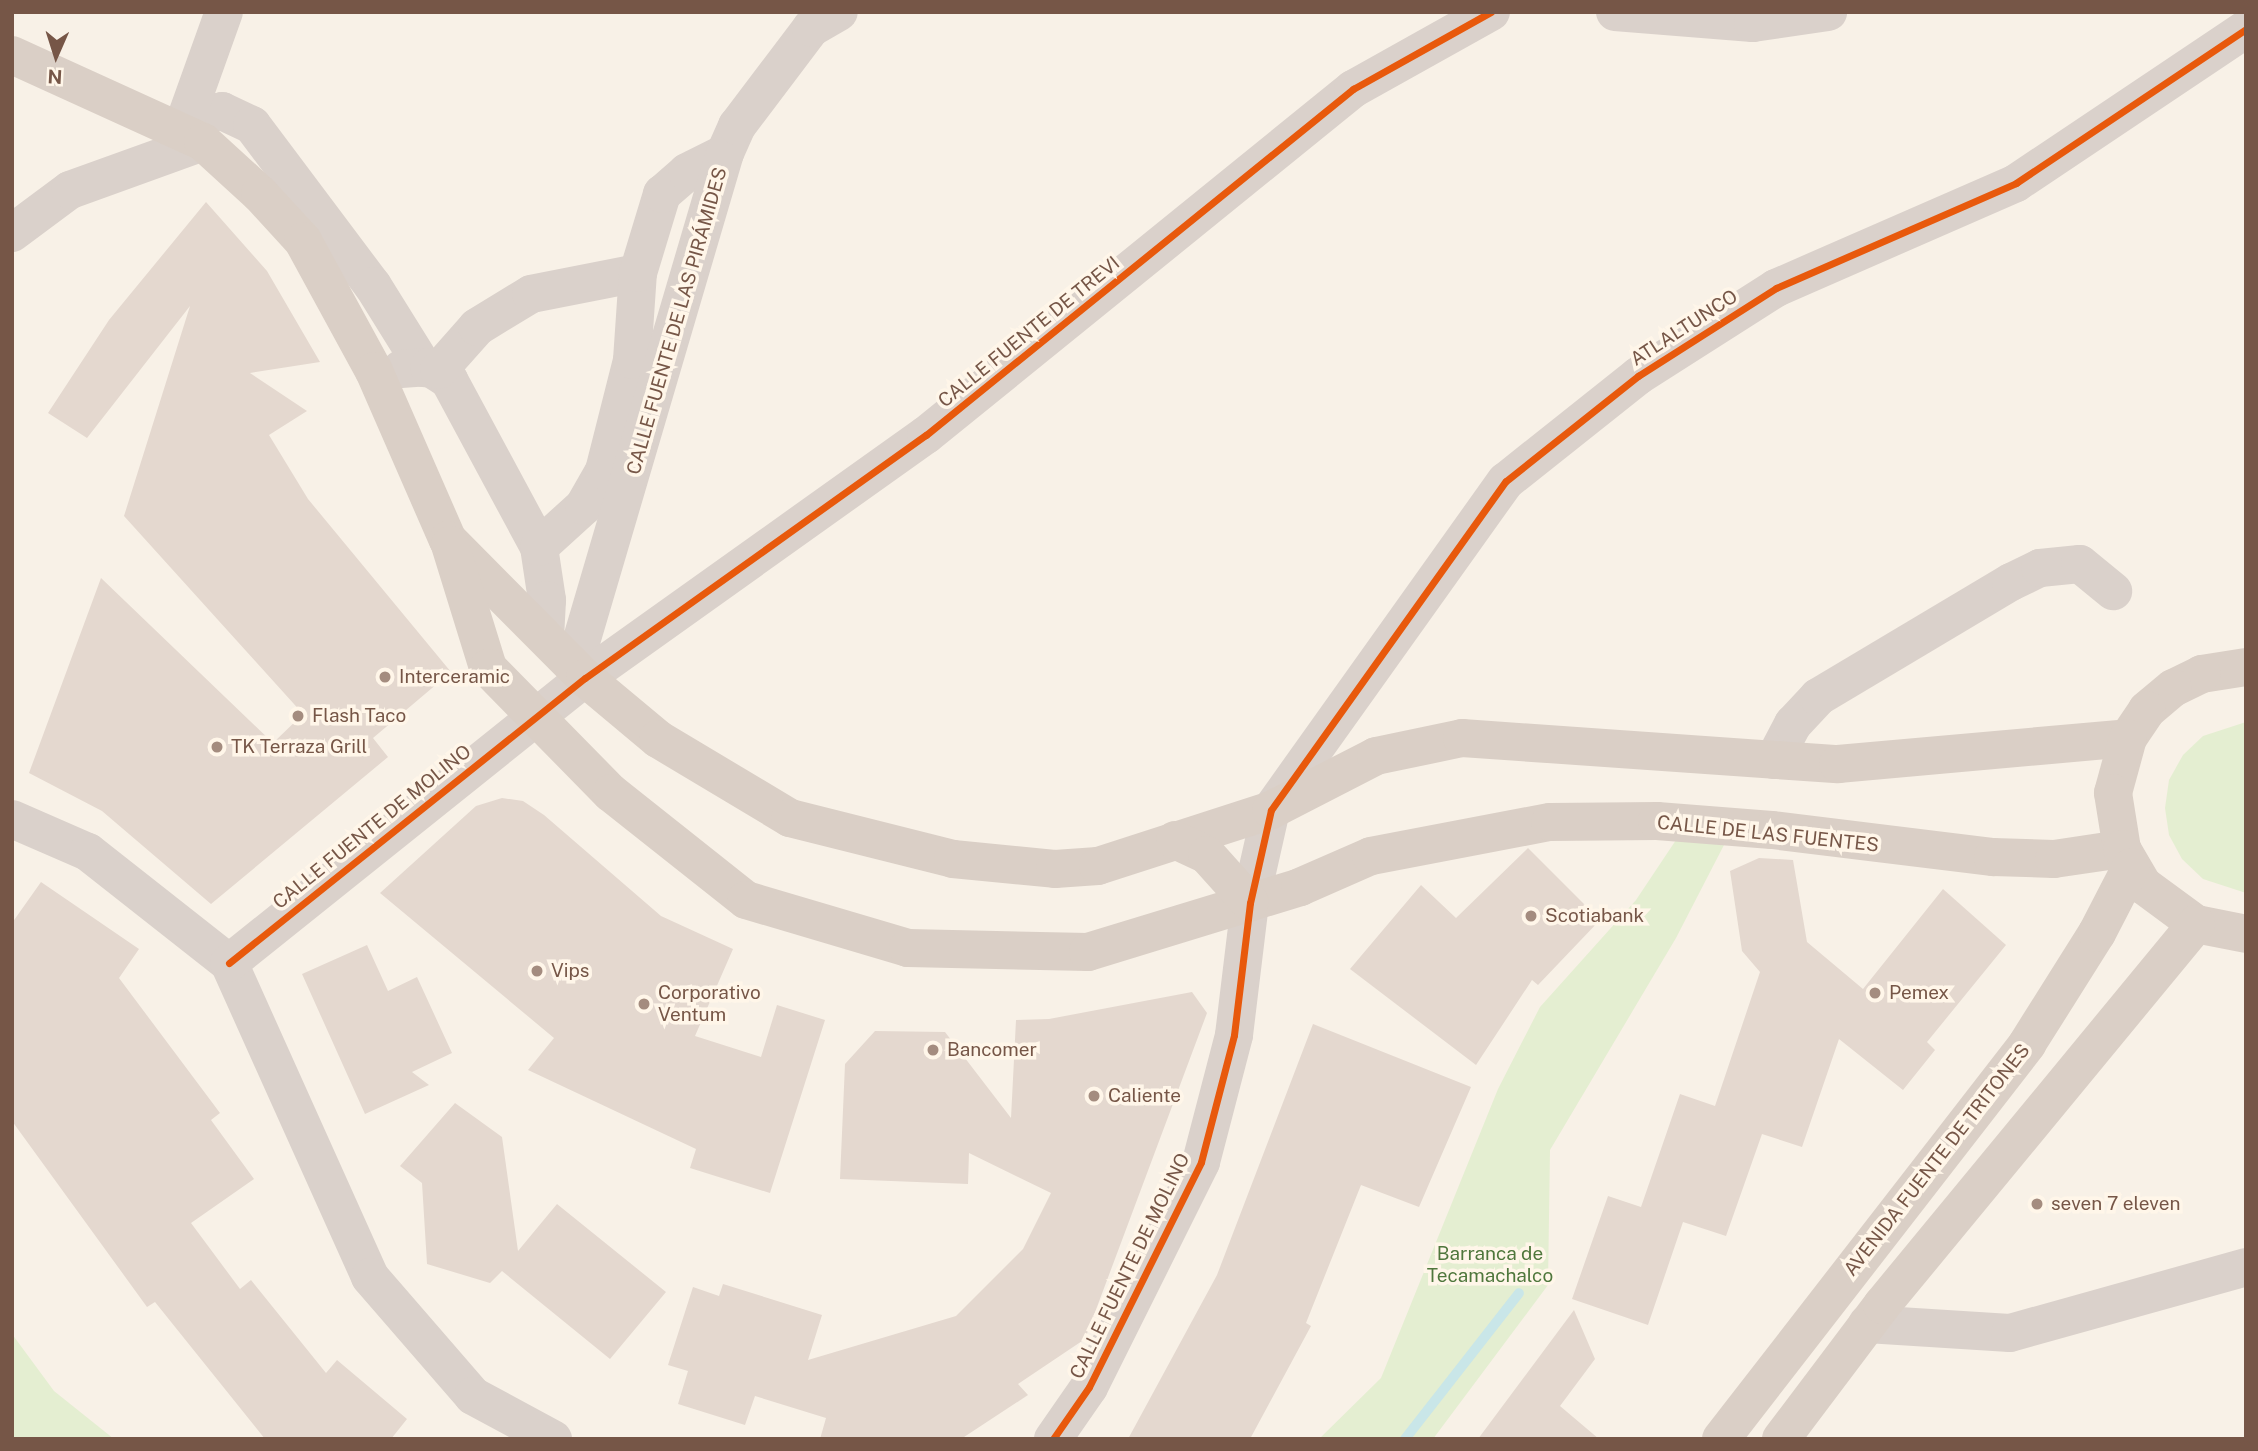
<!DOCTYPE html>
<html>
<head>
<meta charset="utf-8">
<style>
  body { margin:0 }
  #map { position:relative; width:2258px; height:1451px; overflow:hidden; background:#f8f1e7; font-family:"Public Sans",sans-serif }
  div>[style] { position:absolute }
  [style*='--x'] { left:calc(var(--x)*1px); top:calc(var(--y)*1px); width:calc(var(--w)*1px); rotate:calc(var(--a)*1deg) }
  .green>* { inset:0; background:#e4eed1 }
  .stream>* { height:10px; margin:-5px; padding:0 5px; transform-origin:5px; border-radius:5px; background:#c9e6e8 }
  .building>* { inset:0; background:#e4d8cf }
  .minor>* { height:38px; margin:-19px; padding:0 19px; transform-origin:19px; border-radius:19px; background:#dad1cb }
  .major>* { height:38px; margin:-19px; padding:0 19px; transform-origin:19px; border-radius:19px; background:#dacfc6 }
  .cycleway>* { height:7px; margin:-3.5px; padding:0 3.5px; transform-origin:3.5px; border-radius:3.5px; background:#e8590c }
  .dots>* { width:19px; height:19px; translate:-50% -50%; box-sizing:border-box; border:4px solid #fff6e9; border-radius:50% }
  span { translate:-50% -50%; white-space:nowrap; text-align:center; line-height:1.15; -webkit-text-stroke:7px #fff6e9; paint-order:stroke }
  .street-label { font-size:19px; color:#765647 }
  .poi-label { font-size:19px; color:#765647 }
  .left { translate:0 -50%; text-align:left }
  .park-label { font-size:19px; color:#4f773c }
  .frame { position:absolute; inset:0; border:14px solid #765647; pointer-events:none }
  .north { position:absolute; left:21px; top:21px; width:70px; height:70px; -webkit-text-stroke:5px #fff6e9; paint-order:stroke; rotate:183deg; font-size:19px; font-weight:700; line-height:28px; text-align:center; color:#765647 }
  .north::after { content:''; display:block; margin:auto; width:24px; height:32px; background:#765647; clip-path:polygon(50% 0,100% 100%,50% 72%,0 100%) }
</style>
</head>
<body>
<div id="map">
  <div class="green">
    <i style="clip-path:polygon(2246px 722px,2246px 893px,2203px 879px,2182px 859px,2169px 835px,2165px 808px,2169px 780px,2183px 755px,2203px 736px)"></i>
    <i style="clip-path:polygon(1680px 834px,1724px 845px,1676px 938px,1550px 1150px,1548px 1285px,1433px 1439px,1319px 1439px,1381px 1378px,1498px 1089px,1540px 1007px,1636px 900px)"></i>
    <i style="clip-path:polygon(12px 1334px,54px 1391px,114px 1439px,12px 1439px)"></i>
  </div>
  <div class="stream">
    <i style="--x:1405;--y:1439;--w:185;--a:-52"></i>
  </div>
  <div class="building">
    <i style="clip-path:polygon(206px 202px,267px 271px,320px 362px,250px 373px,307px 411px,269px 435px,308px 499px,451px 672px,373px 738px,388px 757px,211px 904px,102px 811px,29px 773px,101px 578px,273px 743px,303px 714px,124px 516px,190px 306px,87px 438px,48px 413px,109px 320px)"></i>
    <i style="clip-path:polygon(502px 798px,523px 801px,544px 815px,661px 916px,733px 949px,695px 1036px,761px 1057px,777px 1005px,825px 1020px,770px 1193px,690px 1168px,696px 1149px,528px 1070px,554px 1038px,380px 893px,476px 806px)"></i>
    <i style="clip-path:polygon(1528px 848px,1600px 920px,1538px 985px,1532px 980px,1476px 1065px,1350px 969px,1421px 885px,1456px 918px)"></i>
    <i style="clip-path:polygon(1759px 858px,1793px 860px,1807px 942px,1863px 989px,1943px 889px,2006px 945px,1927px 1042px,1935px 1050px,1903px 1090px,1839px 1039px,1802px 1147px,1762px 1134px,1726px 1236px,1683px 1222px,1648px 1325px,1572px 1299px,1608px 1196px,1641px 1207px,1680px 1094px,1715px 1106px,1760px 972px,1742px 951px,1730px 871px)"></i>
    <i style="clip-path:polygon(41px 882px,139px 949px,119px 978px,220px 1113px,211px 1120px,254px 1179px,191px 1223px,240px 1289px,251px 1280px,326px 1373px,337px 1360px,407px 1419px,391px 1439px,265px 1439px,155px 1302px,147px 1307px,12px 1121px,12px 923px)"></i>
    <i style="clip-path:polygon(367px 945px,388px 991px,417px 977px,452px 1053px,412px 1072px,429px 1085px,365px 1114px,302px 974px)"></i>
    <i style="clip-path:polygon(1192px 992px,1207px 1013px,1085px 1339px,1018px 1384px,1028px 1395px,961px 1439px,820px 1439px,826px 1418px,755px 1396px,745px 1425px,678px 1404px,688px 1371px,668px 1365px,693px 1287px,719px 1296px,723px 1284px,822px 1315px,808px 1360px,956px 1316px,1023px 1249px,1051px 1193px,969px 1153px,968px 1184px,840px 1179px,845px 1064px,875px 1031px,945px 1032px,1011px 1118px,1016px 1020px,1049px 1019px)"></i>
    <i style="clip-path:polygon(1313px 1024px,1471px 1087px,1419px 1207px,1361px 1185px,1306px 1323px,1311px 1326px,1250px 1439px,1128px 1439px,1217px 1275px)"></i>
    <i style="clip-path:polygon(455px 1103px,502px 1137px,518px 1251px,557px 1204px,666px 1292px,610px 1359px,502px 1271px,490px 1283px,427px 1264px,422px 1183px,400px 1166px)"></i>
    <i style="clip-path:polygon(1574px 1310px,1595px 1359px,1560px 1406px,1599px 1439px,1478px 1439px)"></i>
  </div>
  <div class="minor">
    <i style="--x:1615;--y:12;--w:138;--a:4.6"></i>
    <i style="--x:1753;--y:23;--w:76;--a:-8.3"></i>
    <i style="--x:187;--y:118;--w:36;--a:-11"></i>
    <i style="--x:222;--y:111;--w:33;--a:25"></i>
    <i style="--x:252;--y:125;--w:201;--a:53.1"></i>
    <i style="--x:373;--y:286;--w:97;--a:58.1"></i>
    <i style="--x:181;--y:132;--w:127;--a:-70.3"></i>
    <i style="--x:12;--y:233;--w:72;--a:-36.6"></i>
    <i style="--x:70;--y:190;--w:141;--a:-19.8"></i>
    <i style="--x:401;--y:369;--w:28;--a:-4"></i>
    <i style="--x:429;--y:367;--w:24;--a:33"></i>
    <i style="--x:449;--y:380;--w:190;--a:61.7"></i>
    <i style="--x:539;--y:547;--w:54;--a:81.4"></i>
    <i style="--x:547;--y:600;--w:34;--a:93"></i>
    <i style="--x:439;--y:370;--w:57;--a:-48.5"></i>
    <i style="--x:477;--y:327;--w:63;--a:-31.4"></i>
    <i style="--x:531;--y:294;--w:109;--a:-11.1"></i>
    <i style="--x:539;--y:547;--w:61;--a:-42.3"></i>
    <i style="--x:584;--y:506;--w:40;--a:-60.3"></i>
    <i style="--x:604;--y:471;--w:114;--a:-75.8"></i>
    <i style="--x:632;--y:360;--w:87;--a:-86.1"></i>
    <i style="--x:638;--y:273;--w:83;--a:-73.1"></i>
    <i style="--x:662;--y:194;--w:33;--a:-41"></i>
    <i style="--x:687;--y:172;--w:42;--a:-26.6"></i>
    <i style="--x:574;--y:666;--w:535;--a:-73.6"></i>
    <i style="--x:725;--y:153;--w:30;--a:-66"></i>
    <i style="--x:737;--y:126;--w:123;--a:-52.9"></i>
    <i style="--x:811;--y:28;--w:32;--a:-30"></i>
    <i style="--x:1774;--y:760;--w:41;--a:-62.2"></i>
    <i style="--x:1793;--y:724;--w:37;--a:-47"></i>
    <i style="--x:1818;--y:697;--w:225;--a:-30.8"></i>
    <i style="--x:2011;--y:582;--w:32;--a:-26"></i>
    <i style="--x:2040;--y:568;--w:40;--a:-5.7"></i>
    <i style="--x:2080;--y:564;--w:43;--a:39.3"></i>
    <i style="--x:12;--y:819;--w:83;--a:23.5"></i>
    <i style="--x:88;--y:852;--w:179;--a:38.2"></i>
    <i style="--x:229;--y:963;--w:344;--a:65.8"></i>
    <i style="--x:370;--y:1277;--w:157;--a:49.1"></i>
    <i style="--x:473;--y:1396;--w:91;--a:28.3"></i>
    <i style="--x:229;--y:963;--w:456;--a:-38.7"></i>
    <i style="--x:585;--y:678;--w:419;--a:-35.5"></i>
    <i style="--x:926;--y:435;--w:550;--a:-39.02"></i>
    <i style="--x:1353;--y:89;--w:158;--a:-29.2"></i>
    <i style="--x:1867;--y:1324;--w:143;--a:3.6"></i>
    <i style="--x:2010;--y:1333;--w:245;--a:-15.6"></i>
    <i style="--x:1053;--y:1439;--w:63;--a:-55.3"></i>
    <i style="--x:1089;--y:1387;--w:251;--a:-63.5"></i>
    <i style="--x:1201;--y:1162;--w:131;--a:-75.4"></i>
    <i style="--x:1234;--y:1035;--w:133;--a:-83.1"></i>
    <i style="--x:1250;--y:903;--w:95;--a:-77.3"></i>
    <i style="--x:1271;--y:810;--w:404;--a:-54.5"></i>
    <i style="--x:1506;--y:481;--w:169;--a:-38.5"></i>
    <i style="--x:1638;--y:376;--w:164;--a:-32.5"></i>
    <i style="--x:1776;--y:288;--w:262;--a:-23.6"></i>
    <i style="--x:2016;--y:183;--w:277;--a:-33.8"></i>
  </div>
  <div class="major">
    <i style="--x:12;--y:55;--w:210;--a:24.5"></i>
    <i style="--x:203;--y:142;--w:77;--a:42.4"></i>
    <i style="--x:260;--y:194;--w:64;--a:47.5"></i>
    <i style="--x:303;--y:241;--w:148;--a:61.4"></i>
    <i style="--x:374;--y:371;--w:184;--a:66.4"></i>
    <i style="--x:448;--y:540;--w:194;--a:45.2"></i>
    <i style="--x:585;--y:678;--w:95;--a:39.9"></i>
    <i style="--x:658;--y:739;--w:154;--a:30.9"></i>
    <i style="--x:790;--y:818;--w:168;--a:14.1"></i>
    <i style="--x:953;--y:859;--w:102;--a:5.6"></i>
    <i style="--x:1055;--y:869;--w:43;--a:-4"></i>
    <i style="--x:1098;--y:866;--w:182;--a:-17.9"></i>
    <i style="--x:1271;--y:810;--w:118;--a:-27.2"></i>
    <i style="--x:1376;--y:756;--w:88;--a:-11.8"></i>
    <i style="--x:1462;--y:738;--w:377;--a:4"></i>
    <i style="--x:1838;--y:764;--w:291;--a:-5.1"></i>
    <i style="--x:450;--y:545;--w:129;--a:72.8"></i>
    <i style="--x:488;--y:668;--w:175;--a:45.5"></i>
    <i style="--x:611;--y:793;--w:172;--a:38.4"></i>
    <i style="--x:746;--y:900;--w:169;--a:16.5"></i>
    <i style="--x:908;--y:948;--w:180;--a:1.3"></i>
    <i style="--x:1088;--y:952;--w:222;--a:-17"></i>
    <i style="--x:1300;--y:887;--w:77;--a:-23.6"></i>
    <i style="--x:1371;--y:856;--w:182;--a:-10.8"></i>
    <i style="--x:1550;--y:822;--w:107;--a:-0.5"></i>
    <i style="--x:1657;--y:821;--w:115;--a:4.5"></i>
    <i style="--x:1772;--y:830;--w:223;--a:7"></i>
    <i style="--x:1993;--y:857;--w:61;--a:1.9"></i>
    <i style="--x:2054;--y:859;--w:69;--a:-8.4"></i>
    <i style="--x:2246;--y:667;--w:45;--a:171"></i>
    <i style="--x:2202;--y:674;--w:32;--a:154"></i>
    <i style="--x:2173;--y:688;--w:34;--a:140"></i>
    <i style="--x:2147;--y:710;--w:34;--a:124"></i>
    <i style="--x:2128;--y:738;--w:57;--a:105.3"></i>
    <i style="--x:2113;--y:793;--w:57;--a:80.9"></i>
    <i style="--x:2122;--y:849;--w:42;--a:59.7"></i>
    <i style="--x:2143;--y:885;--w:66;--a:36.3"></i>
    <i style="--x:2196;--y:924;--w:51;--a:11.3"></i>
    <i style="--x:1175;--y:840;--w:35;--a:25"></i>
    <i style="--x:1207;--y:855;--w:64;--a:48.1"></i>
    <i style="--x:1721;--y:1439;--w:500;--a:-52.2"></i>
    <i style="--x:2027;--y:1044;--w:131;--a:-57.8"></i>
    <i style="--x:2097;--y:933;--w:74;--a:-62.7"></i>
    <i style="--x:1781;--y:1439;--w:168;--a:-53"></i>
    <i style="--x:1882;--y:1305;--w:494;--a:-50.5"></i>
  </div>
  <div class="cycleway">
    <i style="--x:229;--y:963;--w:456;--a:-38.7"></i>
    <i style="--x:585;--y:678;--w:419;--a:-35.5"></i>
    <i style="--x:926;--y:435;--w:550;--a:-39.02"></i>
    <i style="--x:1353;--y:89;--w:158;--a:-29.2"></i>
    <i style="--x:1053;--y:1439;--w:63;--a:-55.3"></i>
    <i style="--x:1089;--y:1387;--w:251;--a:-63.5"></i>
    <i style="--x:1201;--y:1162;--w:131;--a:-75.4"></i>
    <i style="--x:1234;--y:1035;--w:133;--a:-83.1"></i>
    <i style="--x:1250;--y:903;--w:95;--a:-77.3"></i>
    <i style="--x:1271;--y:810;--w:404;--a:-54.5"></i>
    <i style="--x:1506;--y:481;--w:169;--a:-38.5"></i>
    <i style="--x:1638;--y:376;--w:164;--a:-32.5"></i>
    <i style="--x:1776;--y:288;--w:262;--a:-23.6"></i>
    <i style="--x:2016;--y:183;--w:277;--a:-33.8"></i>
  </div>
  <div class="dots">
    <i style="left:385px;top:677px;background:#a48c7f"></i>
    <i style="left:298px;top:716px;background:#a48c7f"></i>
    <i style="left:217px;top:747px;background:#a48c7f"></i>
    <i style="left:1531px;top:916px;background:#a48c7f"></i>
    <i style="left:537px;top:971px;background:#a48c7f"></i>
    <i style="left:1875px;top:993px;background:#a48c7f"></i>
    <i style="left:644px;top:1004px;background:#a48c7f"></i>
    <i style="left:933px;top:1050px;background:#a48c7f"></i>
    <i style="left:1094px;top:1096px;background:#a48c7f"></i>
    <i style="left:2037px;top:1204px;background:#a48c7f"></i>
  </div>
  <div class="street-label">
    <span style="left:677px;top:321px;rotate:-74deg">CALLE FUENTE DE LAS PIRÁMIDES</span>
    <span style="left:1684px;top:328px;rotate:-33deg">ATLALTUNCO</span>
    <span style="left:1029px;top:332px;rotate:-39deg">CALLE FUENTE DE TREVI</span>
    <span style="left:372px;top:827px;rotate:-39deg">CALLE FUENTE DE MOLINO</span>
    <span style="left:1768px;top:834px;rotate:6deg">CALLE DE LAS FUENTES</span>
    <span style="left:1937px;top:1160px;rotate:-52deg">AVENIDA FUENTE DE TRITONES</span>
    <span style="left:1130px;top:1266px;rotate:-64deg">CALLE FUENTE DE MOLINO</span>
  </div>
  <div class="poi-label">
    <span class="left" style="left:399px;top:677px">Interceramic</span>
    <span class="left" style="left:312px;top:716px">Flash Taco</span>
    <span class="left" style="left:231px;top:747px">TK Terraza Grill</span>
    <span class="left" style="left:1545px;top:916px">Scotiabank</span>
    <span class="left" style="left:551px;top:971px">Vips</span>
    <span class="left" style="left:658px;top:1004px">Corporativo<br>Ventum</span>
    <span class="left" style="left:1889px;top:993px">Pemex</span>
    <span class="left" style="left:947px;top:1050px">Bancomer</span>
    <span class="left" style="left:1108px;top:1096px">Caliente</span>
    <span class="left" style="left:2051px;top:1204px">seven 7 eleven</span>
  </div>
  <div class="park-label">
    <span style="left:1490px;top:1265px">Barranca de<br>Tecamachalco</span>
  </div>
  <div class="frame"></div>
  <div class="north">N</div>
</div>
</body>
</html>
